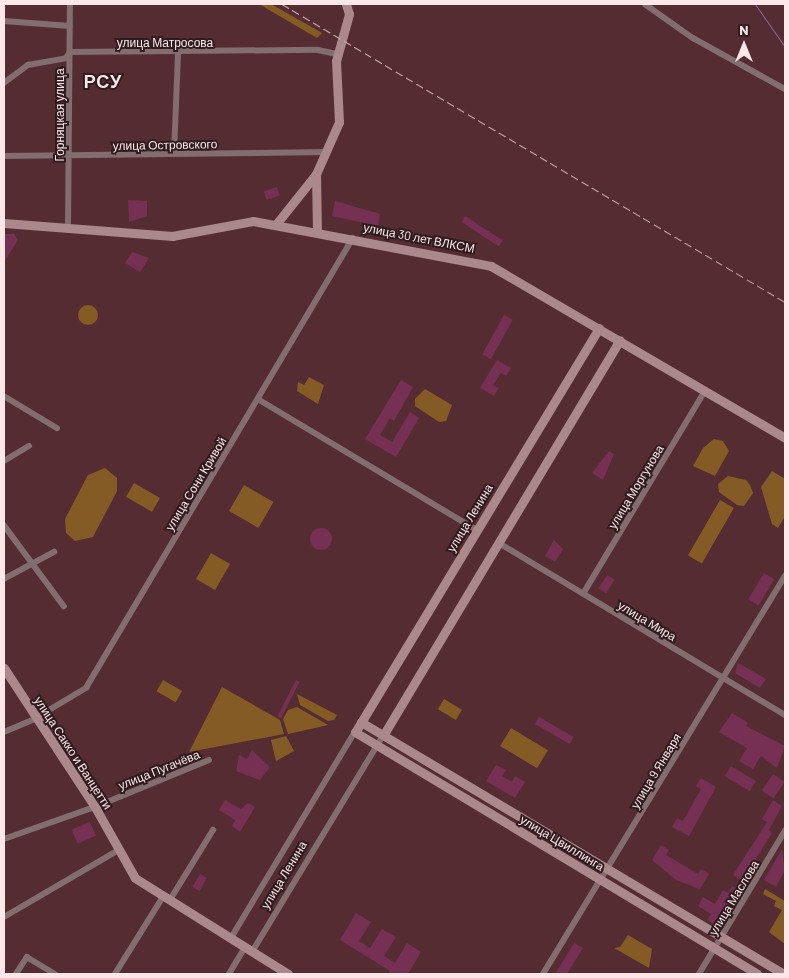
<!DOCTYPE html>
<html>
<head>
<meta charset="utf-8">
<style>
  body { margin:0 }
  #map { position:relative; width:789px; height:978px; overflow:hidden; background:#562c33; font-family:Barlow,sans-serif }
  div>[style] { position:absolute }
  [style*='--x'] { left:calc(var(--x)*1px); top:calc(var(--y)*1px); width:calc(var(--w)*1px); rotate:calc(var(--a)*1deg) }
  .green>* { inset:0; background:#855b25; transform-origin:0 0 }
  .round { border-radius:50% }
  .stream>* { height:1px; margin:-0.5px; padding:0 0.5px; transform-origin:0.5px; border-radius:0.5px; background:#8964a4 }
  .building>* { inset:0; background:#753054; transform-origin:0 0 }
  .street>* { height:5.5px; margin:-2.75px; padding:0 2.75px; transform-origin:2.75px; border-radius:2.75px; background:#826d6f }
  .secondary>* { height:9px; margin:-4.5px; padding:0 4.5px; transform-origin:4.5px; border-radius:4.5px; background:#aa888c }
  .rail>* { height:1px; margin-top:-0.5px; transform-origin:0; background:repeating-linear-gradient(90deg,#c6a9ad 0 8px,transparent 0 12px) }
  span { translate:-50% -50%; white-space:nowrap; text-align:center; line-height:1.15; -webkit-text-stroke:4px #2f1c1e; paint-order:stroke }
  .street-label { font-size:12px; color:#fde7e9 }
  .district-label { font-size:18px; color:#fde7e9; font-weight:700; letter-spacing:1px }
  .frame { position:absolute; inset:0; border:5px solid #fde7e9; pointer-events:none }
  .north { position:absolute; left:719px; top:20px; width:50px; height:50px; -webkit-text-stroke:4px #2f1c1e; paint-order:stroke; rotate:0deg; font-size:14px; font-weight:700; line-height:20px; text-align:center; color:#fde7e9 }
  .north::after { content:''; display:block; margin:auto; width:18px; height:22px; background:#fde7e9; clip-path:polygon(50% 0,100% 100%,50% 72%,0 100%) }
</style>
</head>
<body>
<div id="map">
  <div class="green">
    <i style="clip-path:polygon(259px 4px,271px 4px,322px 33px,317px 38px)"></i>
    <i class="round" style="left:78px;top:305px;width:20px;height:20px"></i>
    <i style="clip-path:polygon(309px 377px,324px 385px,318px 404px,297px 391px,298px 382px,304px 385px)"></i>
    <i style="clip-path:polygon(425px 389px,452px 405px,446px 421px,439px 422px,415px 406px,415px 399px)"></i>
    <i style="clip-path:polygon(714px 439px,723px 441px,729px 451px,715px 476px,693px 466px,703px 448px)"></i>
    <i style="clip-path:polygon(105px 468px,117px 478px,117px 491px,93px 537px,75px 541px,66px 533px,65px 519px,88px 475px)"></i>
    <i style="clip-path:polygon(772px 471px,785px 479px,785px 516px,778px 528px,772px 524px,761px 487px)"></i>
    <i style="clip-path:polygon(728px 476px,746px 480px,750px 485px,753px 493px,744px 506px,737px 505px,719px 492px,718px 484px)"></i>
    <i style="left:134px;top:483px;width:30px;height:16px;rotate:30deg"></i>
    <i style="left:244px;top:485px;width:34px;height:30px;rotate:30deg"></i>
    <i style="left:720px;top:500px;width:16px;height:64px;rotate:30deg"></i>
    <i style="left:211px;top:553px;width:22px;height:30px;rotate:30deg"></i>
    <i style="left:163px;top:680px;width:22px;height:13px;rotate:30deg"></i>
    <i style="clip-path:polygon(222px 687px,280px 720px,284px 734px,189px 752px)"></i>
    <i style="clip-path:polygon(297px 694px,337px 715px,334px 720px,328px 721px,300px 705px)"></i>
    <i style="left:444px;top:699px;width:21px;height:12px;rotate:31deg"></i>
    <i style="clip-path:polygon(297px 707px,328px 725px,288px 734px,283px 719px,288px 710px)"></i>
    <i style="left:511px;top:728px;width:43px;height:21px;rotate:31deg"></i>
    <i style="clip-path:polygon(286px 736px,294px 751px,276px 761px,271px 740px)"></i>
    <i style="clip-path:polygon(765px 889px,785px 901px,785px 944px,769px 932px,782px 910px,774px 906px,776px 901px,763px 894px)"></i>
    <i style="clip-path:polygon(628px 935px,652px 949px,649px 968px,614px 948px,620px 947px)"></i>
  </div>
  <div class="stream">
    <i style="--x:755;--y:4;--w:52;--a:55.1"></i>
  </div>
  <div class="building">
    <i style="left:277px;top:187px;width:9px;height:14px;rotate:72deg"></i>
    <i style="clip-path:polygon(128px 200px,147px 201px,147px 216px,129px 222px)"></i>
    <i style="clip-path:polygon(335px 201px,380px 214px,378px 226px,332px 216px)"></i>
    <i style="left:465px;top:216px;width:45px;height:7px;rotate:33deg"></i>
    <i style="clip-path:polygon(4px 234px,14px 234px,18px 240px,4px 262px)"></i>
    <i style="clip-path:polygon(132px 252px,149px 258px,140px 272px,125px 263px)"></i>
    <i style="left:504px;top:315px;width:10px;height:45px;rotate:29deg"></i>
    <i style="clip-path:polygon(497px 360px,511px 368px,506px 376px,501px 373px,493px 385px,499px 388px,494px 396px,480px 388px)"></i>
    <i style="clip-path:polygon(401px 380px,413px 387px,394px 421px,390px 418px,380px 435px,392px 442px,410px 412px,419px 418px,396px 457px,365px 439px)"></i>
    <i style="clip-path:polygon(609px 451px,614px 454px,603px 480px,592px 473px)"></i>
    <i class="round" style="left:310px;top:528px;width:22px;height:22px"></i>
    <i style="clip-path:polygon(554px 540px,563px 549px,555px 562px,545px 556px)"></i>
    <i style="left:764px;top:573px;width:12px;height:31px;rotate:31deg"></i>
    <i style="left:607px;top:575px;width:9px;height:16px;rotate:32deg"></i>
    <i style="clip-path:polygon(738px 663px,766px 679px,760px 688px,735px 673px)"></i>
    <i style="left:296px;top:680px;width:4px;height:41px;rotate:27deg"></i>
    <i style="clip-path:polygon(732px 713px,748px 723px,746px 726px,785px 746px,777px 768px,761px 756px,753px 769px,739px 761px,747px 748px,719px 732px)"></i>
    <i style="left:539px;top:717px;width:40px;height:8px;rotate:30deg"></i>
    <i style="clip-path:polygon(252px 750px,270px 767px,260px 780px,236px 771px,239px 755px,247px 759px)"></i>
    <i style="clip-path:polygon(496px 765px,506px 770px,502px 776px,512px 782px,515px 776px,525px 782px,515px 798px,486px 781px)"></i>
    <i style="left:731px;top:766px;width:29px;height:12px;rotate:31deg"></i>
    <i style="left:773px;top:774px;width:14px;height:20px;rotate:34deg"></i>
    <i style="clip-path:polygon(701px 778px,716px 787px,689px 836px,672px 827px,677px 818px,683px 821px,701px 789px,696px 786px)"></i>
    <i style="clip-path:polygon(225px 800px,241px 809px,248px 803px,255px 807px,240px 832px,232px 826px,235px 820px,219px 810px)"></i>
    <i style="clip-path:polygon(773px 800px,782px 806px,769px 830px,772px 833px,742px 881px,733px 875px,767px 822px,762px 819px)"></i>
    <i style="left:90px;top:822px;width:15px;height:20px;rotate:67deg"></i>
    <i style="clip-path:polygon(661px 845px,669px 850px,666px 855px,698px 874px,701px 869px,709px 874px,700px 889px,676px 880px,652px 860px)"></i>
    <i style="clip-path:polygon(782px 849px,785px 870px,776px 887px,764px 880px)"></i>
    <i style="left:200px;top:874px;width:8px;height:15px;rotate:30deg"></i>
    <i style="clip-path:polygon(732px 886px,741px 891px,736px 900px,731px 897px,714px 924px,707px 920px,711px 914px,698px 906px,703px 897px,715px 904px,723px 890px,728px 893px)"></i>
    <i style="clip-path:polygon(356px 913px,371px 922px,359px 941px,370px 948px,382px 929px,396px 937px,384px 956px,395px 963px,407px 943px,421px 952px,408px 974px,388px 974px,390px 971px,340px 940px)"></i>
    <i style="clip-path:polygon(574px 943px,583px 948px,567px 974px,555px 974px)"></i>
  </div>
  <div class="street">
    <i style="--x:645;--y:4;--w:59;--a:35.3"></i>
    <i style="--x:693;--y:38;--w:105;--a:29"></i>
    <i style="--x:4;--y:21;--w:66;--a:4.3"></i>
    <i style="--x:4;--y:83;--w:30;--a:-37"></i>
    <i style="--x:28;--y:65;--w:39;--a:-10"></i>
    <i style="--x:66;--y:58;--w:7;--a:-56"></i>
    <i style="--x:70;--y:52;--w:248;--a:-0.5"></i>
    <i style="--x:318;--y:50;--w:19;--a:12"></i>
    <i style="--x:174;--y:154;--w:100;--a:-87.7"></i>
    <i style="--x:4;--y:156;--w:323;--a:-0.7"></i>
    <i style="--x:68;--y:225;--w:221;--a:-89.5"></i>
    <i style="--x:4;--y:396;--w:62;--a:31.1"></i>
    <i style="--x:258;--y:399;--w:255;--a:30.9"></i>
    <i style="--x:4;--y:461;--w:29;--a:-31"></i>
    <i style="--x:4;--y:525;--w:101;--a:53.5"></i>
    <i style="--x:499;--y:543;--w:334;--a:31"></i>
    <i style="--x:4;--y:579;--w:57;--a:-28.4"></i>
    <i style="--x:583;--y:594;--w:237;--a:-59"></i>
    <i style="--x:4;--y:732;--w:33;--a:-23"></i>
    <i style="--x:34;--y:719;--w:61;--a:-30.8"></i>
    <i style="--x:86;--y:688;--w:523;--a:-59.32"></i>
    <i style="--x:4;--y:839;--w:96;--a:-19.4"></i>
    <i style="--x:95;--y:807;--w:123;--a:-22.4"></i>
    <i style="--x:170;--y:900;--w:82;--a:-58.4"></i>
    <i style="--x:4;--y:917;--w:131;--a:-30.3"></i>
    <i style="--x:231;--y:938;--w:240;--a:-59"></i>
    <i style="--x:252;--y:952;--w:255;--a:-58.8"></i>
    <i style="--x:16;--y:974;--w:20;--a:-57"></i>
    <i style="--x:27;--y:957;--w:33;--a:31"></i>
    <i style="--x:115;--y:974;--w:91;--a:-58.1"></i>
    <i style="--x:229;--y:974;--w:31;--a:-59"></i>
    <i style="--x:543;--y:974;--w:466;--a:-58.7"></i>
    <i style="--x:699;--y:974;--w:167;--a:-59"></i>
  </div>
  <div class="secondary">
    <i style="--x:316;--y:174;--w:56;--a:89"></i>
    <i style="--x:4;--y:223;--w:169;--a:4.4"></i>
    <i style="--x:172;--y:236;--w:82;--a:-10.5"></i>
    <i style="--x:253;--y:221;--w:242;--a:10.7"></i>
    <i style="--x:491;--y:266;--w:341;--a:30.3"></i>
    <i style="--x:277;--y:223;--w:63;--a:-51.5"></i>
    <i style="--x:316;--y:174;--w:57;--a:-66.1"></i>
    <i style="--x:339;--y:122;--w:61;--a:-92.8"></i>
    <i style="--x:336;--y:61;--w:49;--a:-74.5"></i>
    <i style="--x:349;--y:14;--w:10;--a:-107"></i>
    <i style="--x:599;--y:328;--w:472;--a:121.1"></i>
    <i style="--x:355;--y:732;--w:469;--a:31"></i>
    <i style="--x:4;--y:668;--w:166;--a:56.8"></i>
    <i style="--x:95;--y:807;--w:81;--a:60.6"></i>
    <i style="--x:135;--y:878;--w:181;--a:32.1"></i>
    <i style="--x:361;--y:722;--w:492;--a:30.8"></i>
    <i style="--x:384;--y:734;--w:459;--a:-59.1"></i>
  </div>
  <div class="rail">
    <i style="--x:282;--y:4;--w:585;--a:30.64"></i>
  </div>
  <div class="street-label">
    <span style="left:165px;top:43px">улица Матросова</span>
    <span style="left:60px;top:115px;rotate:-90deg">Горняцкая улица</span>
    <span style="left:165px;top:145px;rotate:-1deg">улица Островского</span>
    <span style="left:419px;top:238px;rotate:11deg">улица 30 лет ВЛКСМ</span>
    <span style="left:196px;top:484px;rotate:-59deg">улица Сони Кривой</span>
    <span style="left:636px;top:487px;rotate:-59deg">улица Моргунова</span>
    <span style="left:470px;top:518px;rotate:-59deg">улица Ленина</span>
    <span style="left:647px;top:621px;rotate:31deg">улица Мира</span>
    <span style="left:73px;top:753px;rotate:57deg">улица Сакко и Ванцетти</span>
    <span style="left:159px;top:770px;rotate:-22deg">улица Пугачёва</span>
    <span style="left:656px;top:771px;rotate:-59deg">улица 9 Января</span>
    <span style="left:562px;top:843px;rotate:31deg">улица Цвиллинга</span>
    <span style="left:284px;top:875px;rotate:-59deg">улица Ленина</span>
    <span style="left:734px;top:898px;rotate:-59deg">улица Маслова</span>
  </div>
  <div class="district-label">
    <span style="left:103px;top:81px">РСУ</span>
  </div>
  <div class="frame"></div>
  <div class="north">N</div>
</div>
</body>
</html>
